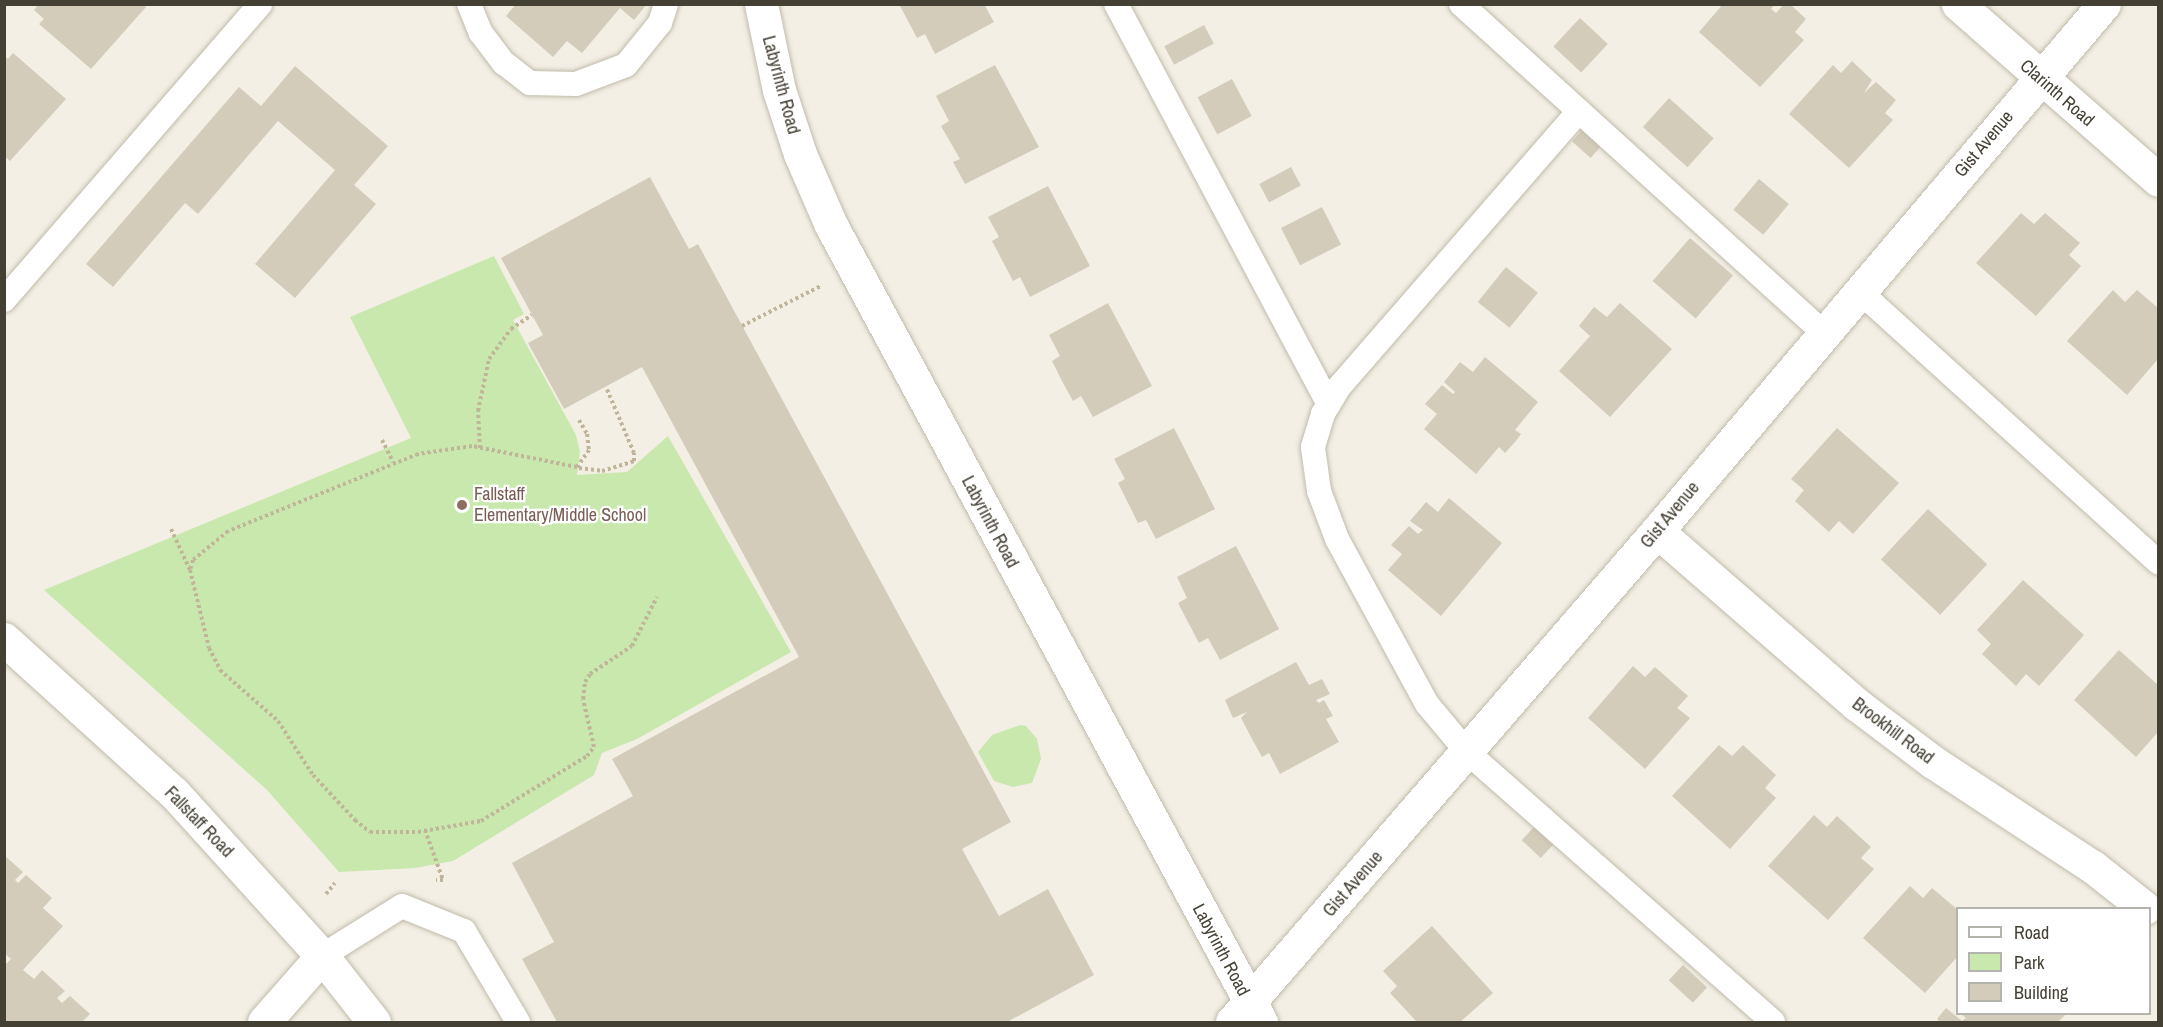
<!DOCTYPE html>
<html>
<head>
<meta charset="utf-8">
<style>
  body { margin:0 }
  #map { position:relative; width:2163px; height:1027px; overflow:hidden; background:#f3efe5; font-family:"Archivo Narrow",sans-serif }
  div>[style] { position:absolute }
  [style*='--x'] { left:calc(var(--x)*1px); top:calc(var(--y)*1px); width:calc(var(--w)*1px); rotate:calc(var(--a)*1deg) }
  .green>* { inset:0; background:#c9e8ad }
  .building>* { inset:0; background:#d4ccba; transform-origin:0 0 }
  .path>* { height:4px; margin-top:-2px; transform-origin:0; background:repeating-linear-gradient(90deg,#c0b598 0 3px,transparent 0 6px) }
  .roads { filter:drop-shadow(0 0 2px #c1bbaa) drop-shadow(0 0 2px #c1bbaa) }
  .service>* { height:24px; margin:-12px; padding:0 12px; transform-origin:12px; border-radius:12px; background:#fff }
  .minor>* { height:33px; margin:-16.5px; padding:0 16.5px; transform-origin:16.5px; border-radius:16.5px; background:#fff }
  .tertiary>* { height:33px; margin:-16.5px; padding:0 16.5px; transform-origin:16.5px; border-radius:16.5px; background:#fff }
  .dots>* { width:16px; height:16px; translate:-50% -50%; box-sizing:border-box; border:3px solid #fff; border-radius:50% }
  span { translate:-50% -50%; white-space:nowrap; text-align:center; line-height:1.15; -webkit-text-stroke:4.5px #fff; paint-order:stroke }
  .street-label { font-size:18px; color:#454034 }
  .education-label { font-size:18px; color:#785e54 }
  .left { translate:0 -50%; text-align:left }
  .frame { position:absolute; inset:0; border:6px solid #454034; pointer-events:none }
  .legend { position:absolute; left:1956px; top:907px; width:195px; height:108px; box-sizing:border-box; background:#fff; border:2px solid #b5b3ae; margin:0; padding:8px 10px; list-style:none; font-size:18px; color:#454034 }
  .legend li { display:flex; align-items:center; gap:12px; height:30px }
  .legend b { width:30px; border:2px solid #b5b3ae }
</style>
</head>
<body>
<div id="map">
  <div class="green">
    <i style="clip-path:polygon(494px 256px,524px 314px,513px 320px,576px 435px,580px 451px,577px 475px,627px 472px,668px 436px,791px 652px,637px 739px,602px 753px,594px 775px,453px 861px,415px 868px,339px 872px,267px 790px,44px 590px,411px 438px,350px 317px)"></i>
    <i style="clip-path:polygon(1020px 725px,1026px 726px,1037px 739px,1041px 759px,1032px 783px,1013px 787px,994px 781px,978px 752px,992px 735px)"></i>
  </div>
  <div class="building">
    <i style="clip-path:polygon(39px 4px,143px 4px,146px 7px,91px 69px,39px 24px,44px 19px,34px 10px)"></i>
    <i style="clip-path:polygon(516px 4px,647px 4px,634px 20px,620px 8px,582px 53px,567px 41px,553px 57px,506px 16px)"></i>
    <i style="clip-path:polygon(899px 4px,984px 4px,994px 22px,935px 54px,925px 34px,917px 38px)"></i>
    <i style="clip-path:polygon(1723px 4px,1775px 4px,1771px 9px,1776px 13px,1784px 4px,1790px 4px,1806px 19px,1795px 32px,1804px 40px,1760px 87px,1699px 32px)"></i>
    <i style="left:1580px;top:18px;width:38px;height:39px;rotate:43deg"></i>
    <i style="left:1204px;top:25px;width:21px;height:45px;rotate:62deg"></i>
    <i style="clip-path:polygon(13px 53px,66px 99px,10px 161px,4px 156px,4px 56px,8px 59px)"></i>
    <i style="clip-path:polygon(1852px 61px,1872px 80px,1864px 93px,1876px 82px,1896px 100px,1885px 113px,1893px 120px,1849px 168px,1789px 114px,1833px 65px,1841px 73px)"></i>
    <i style="clip-path:polygon(995px 65px,1039px 147px,965px 184px,953px 162px,960px 159px,941px 126px,949px 121px,936px 96px)"></i>
    <i style="clip-path:polygon(295px 66px,388px 146px,354px 185px,376px 204px,295px 298px,255px 264px,335px 170px,278px 121px,198px 214px,185px 203px,113px 287px,86px 264px,239px 87px,261px 106px)"></i>
    <i style="left:1232px;top:79px;width:42px;height:39px;rotate:62deg"></i>
    <i style="left:1669px;top:98px;width:60px;height:39px;rotate:42deg"></i>
    <i style="left:1582px;top:130px;width:25px;height:15px;rotate:42deg"></i>
    <i style="left:1291px;top:167px;width:21px;height:36px;rotate:62deg"></i>
    <i style="clip-path:polygon(650px 177px,689px 249px,698px 244px,1011px 822px,962px 849px,999px 916px,1048px 889px,1094px 975px,1007px 1022px,557px 1022px,522px 959px,554px 942px,512px 863px,633px 796px,612px 759px,799px 657px,642px 367px,564px 409px,528px 343px,543px 335px,501px 258px)"></i>
    <i style="left:1759px;top:179px;width:39px;height:40px;rotate:40deg"></i>
    <i style="clip-path:polygon(1048px 186px,1090px 266px,1030px 297px,1020px 277px,1013px 281px,992px 241px,999px 237px,988px 217px)"></i>
    <i style="left:1322px;top:207px;width:42px;height:46px;rotate:63deg"></i>
    <i style="clip-path:polygon(2021px 213px,2034px 224px,2045px 213px,2080px 243px,2069px 255px,2081px 266px,2036px 316px,1976px 263px)"></i>
    <i style="left:1690px;top:238px;width:57px;height:57px;rotate:41deg"></i>
    <i style="left:1506px;top:267px;width:41px;height:45px;rotate:39deg"></i>
    <i style="clip-path:polygon(2113px 290px,2125px 302px,2137px 290px,2158px 308px,2158px 359px,2127px 395px,2067px 341px)"></i>
    <i style="clip-path:polygon(1108px 303px,1152px 386px,1093px 417px,1081px 396px,1073px 401px,1062px 381px,1052px 361px,1060px 356px,1049px 335px)"></i>
    <i style="clip-path:polygon(1620px 303px,1672px 349px,1610px 417px,1559px 371px,1590px 336px,1579px 326px,1594px 307px,1607px 317px)"></i>
    <i style="clip-path:polygon(1485px 357px,1538px 402px,1515px 430px,1521px 434px,1515px 442px,1505px 453px,1499px 447px,1476px 474px,1424px 429px,1437px 414px,1425px 404px,1442px 385px,1453px 394px,1455px 392px,1444px 382px,1460px 362px,1473px 372px)"></i>
    <i style="clip-path:polygon(1174px 428px,1215px 509px,1156px 539px,1146px 520px,1138px 523px,1118px 483px,1125px 479px,1114px 459px)"></i>
    <i style="clip-path:polygon(1837px 428px,1899px 483px,1853px 534px,1839px 521px,1829px 532px,1795px 501px,1804px 490px,1791px 479px)"></i>
    <i style="clip-path:polygon(1449px 498px,1502px 543px,1441px 616px,1388px 570px,1402px 554px,1391px 545px,1409px 526px,1418px 534px,1423px 530px,1410px 521px,1426px 502px,1438px 512px)"></i>
    <i style="left:1928px;top:509px;width:81px;height:69px;rotate:43deg"></i>
    <i style="clip-path:polygon(1236px 546px,1279px 629px,1220px 660px,1208px 638px,1199px 643px,1189px 624px,1178px 603px,1187px 598px,1177px 577px)"></i>
    <i style="clip-path:polygon(2023px 580px,2084px 635px,2039px 686px,2026px 674px,2016px 686px,1982px 654px,1991px 644px,1977px 630px)"></i>
    <i style="clip-path:polygon(2119px 650px,2158px 685px,2158px 732px,2136px 757px,2074px 700px)"></i>
    <i style="clip-path:polygon(1296px 662px,1309px 685px,1322px 679px,1330px 694px,1316px 700px,1319px 703px,1324px 700px,1333px 716px,1326px 719px,1339px 742px,1280px 774px,1269px 753px,1262px 757px,1251px 737px,1241px 718px,1247px 712px,1233px 718px,1225px 700px)"></i>
    <i style="clip-path:polygon(1633px 666px,1645px 677px,1655px 667px,1688px 696px,1677px 708px,1690px 718px,1645px 769px,1588px 718px)"></i>
    <i style="clip-path:polygon(1719px 745px,1732px 756px,1743px 745px,1776px 775px,1765px 788px,1776px 798px,1730px 849px,1672px 796px)"></i>
    <i style="clip-path:polygon(1814px 815px,1827px 827px,1837px 816px,1871px 847px,1861px 858px,1874px 869px,1828px 920px,1768px 866px)"></i>
    <i style="left:1534px;top:827px;width:26px;height:18px;rotate:43deg"></i>
    <i style="clip-path:polygon(4px 855px,23px 872px,15px 880px,18px 883px,26px 875px,52px 898px,43px 908px,63px 926px,23px 970px,34px 979px,42px 970px,65px 991px,57px 998px,62px 1003px,70px 996px,90px 1014px,82px 1022px,4px 1022px,4px 966px,11px 959px,4px 953px)"></i>
    <i style="clip-path:polygon(1910px 886px,1923px 898px,1932px 888px,1958px 910px,1958px 956px,1925px 993px,1863px 938px)"></i>
    <i style="clip-path:polygon(1432px 926px,1493px 993px,1460px 1022px,1417px 1022px,1390px 993px,1397px 986px,1383px 971px)"></i>
    <i style="left:1683px;top:965px;width:33px;height:21px;rotate:43deg"></i>
    <i style="clip-path:polygon(1946px 1008px,1962px 1021px,1966px 1018px,1961px 1014px,2065px 1015px,2058px 1022px,1940px 1022px,1937px 1019px)"></i>
  </div>
  <div class="path">
    <i style="--x:742;--y:326;--w:89;--a:-26.9"></i>
    <i style="--x:579;--y:420;--w:16;--a:60"></i>
    <i style="--x:587;--y:434;--w:16;--a:83"></i>
    <i style="--x:589;--y:450;--w:21;--a:125"></i>
    <i style="--x:577;--y:467;--w:107;--a:-168.7"></i>
    <i style="--x:472;--y:446;--w:55;--a:171.6"></i>
    <i style="--x:418;--y:454;--w:205;--a:157.9"></i>
    <i style="--x:228;--y:531;--w:45;--a:140.4"></i>
    <i style="--x:193;--y:560;--w:10;--a:107"></i>
    <i style="--x:190;--y:570;--w:80;--a:76.3"></i>
    <i style="--x:209;--y:648;--w:25;--a:63"></i>
    <i style="--x:220;--y:670;--w:77;--a:41.3"></i>
    <i style="--x:278;--y:721;--w:64;--a:57.1"></i>
    <i style="--x:313;--y:775;--w:62;--a:47"></i>
    <i style="--x:355;--y:820;--w:19;--a:39"></i>
    <i style="--x:370;--y:832;--w:48;--a:0"></i>
    <i style="--x:418;--y:832;--w:64;--a:-9.9"></i>
    <i style="--x:481;--y:821;--w:124;--a:-31.5"></i>
    <i style="--x:587;--y:756;--w:11;--a:-52"></i>
    <i style="--x:594;--y:747;--w:49;--a:-102.9"></i>
    <i style="--x:583;--y:699;--w:17;--a:-83"></i>
    <i style="--x:585;--y:682;--w:9;--a:-58"></i>
    <i style="--x:590;--y:674;--w:50;--a:-33.7"></i>
    <i style="--x:632;--y:646;--w:55;--a:-63"></i>
    <i style="--x:382;--y:440;--w:25;--a:63"></i>
    <i style="--x:480;--y:448;--w:37;--a:-93"></i>
    <i style="--x:478;--y:411;--w:53;--a:-78.1"></i>
    <i style="--x:489;--y:359;--w:37;--a:-54"></i>
    <i style="--x:511;--y:329;--w:25;--a:-34"></i>
    <i style="--x:579;--y:468;--w:23;--a:7"></i>
    <i style="--x:602;--y:471;--w:34;--a:-17"></i>
    <i style="--x:634;--y:461;--w:8;--a:-90"></i>
    <i style="--x:634;--y:453;--w:72;--a:-113"></i>
    <i style="--x:171;--y:529;--w:45;--a:65.1"></i>
    <i style="--x:425;--y:830;--w:53;--a:70.2"></i>
    <i style="--x:443;--y:880;--w:7;--a:180"></i>
    <i style="--x:326;--y:894;--w:14;--a:-51"></i>
  </div>
  <div class="roads">
    <div class="service">
      <i style="--x:469;--y:4;--w:31;--a:68"></i>
      <i style="--x:481;--y:33;--w:38;--a:53"></i>
      <i style="--x:504;--y:63;--w:33;--a:38"></i>
      <i style="--x:530;--y:83;--w:46;--a:1.2"></i>
      <i style="--x:576;--y:84;--w:53;--a:-20.8"></i>
      <i style="--x:626;--y:65;--w:54;--a:-51"></i>
      <i style="--x:660;--y:23;--w:20;--a:-72"></i>
      <i style="--x:1116;--y:4;--w:453;--a:62"></i>
      <i style="--x:1461;--y:4;--w:490;--a:42.2"></i>
      <i style="--x:1579;--y:111;--w:366;--a:131"></i>
      <i style="--x:1339;--y:387;--w:31;--a:121"></i>
      <i style="--x:1323;--y:414;--w:34;--a:107"></i>
      <i style="--x:1313;--y:447;--w:44;--a:82.2"></i>
      <i style="--x:1319;--y:491;--w:51;--a:69.4"></i>
      <i style="--x:1337;--y:539;--w:188;--a:61.4"></i>
      <i style="--x:1427;--y:704;--w:62;--a:50.2"></i>
      <i style="--x:1467;--y:752;--w:408;--a:41.4"></i>
      <i style="--x:1859;--y:291;--w:404;--a:42.2"></i>
      <i style="--x:4;--y:300;--w:391;--a:-49.1"></i>
      <i style="--x:322;--y:956;--w:94;--a:-32"></i>
      <i style="--x:402;--y:906;--w:67;--a:22"></i>
      <i style="--x:464;--y:931;--w:106;--a:59.3"></i>
    </div>
    <div class="minor">
      <i style="--x:761;--y:4;--w:88;--a:78.2"></i>
      <i style="--x:779;--y:90;--w:67;--a:71.8"></i>
      <i style="--x:800;--y:154;--w:77;--a:66.4"></i>
      <i style="--x:831;--y:225;--w:906;--a:61.65"></i>
      <i style="--x:1958;--y:4;--w:266;--a:41.3"></i>
      <i style="--x:1657;--y:531;--w:264;--a:41"></i>
      <i style="--x:1856;--y:704;--w:96;--a:37"></i>
      <i style="--x:1933;--y:762;--w:191;--a:33.3"></i>
      <i style="--x:2093;--y:867;--w:66;--a:38.3"></i>
      <i style="--x:264;--y:1022;--w:88;--a:-48.7"></i>
      <i style="--x:1232;--y:1022;--w:649;--a:-49.12"></i>
      <i style="--x:1657;--y:531;--w:691;--a:-49.7"></i>
    </div>
    <div class="tertiary">
      <i style="--x:4;--y:639;--w:229;--a:42.2"></i>
      <i style="--x:174;--y:793;--w:220;--a:47.8"></i>
      <i style="--x:322;--y:956;--w:84;--a:51.8"></i>
    </div>
  </div>
  <div class="dots">
    <i style="left:462px;top:505px;background:#8d6e63"></i>
  </div>
  <div class="street-label">
    <span style="left:781px;top:85px;rotate:75deg">Labyrinth Road</span>
    <span style="left:2057px;top:93px;rotate:41deg">Clarinth Road</span>
    <span style="left:1984px;top:144px;rotate:-50deg">Gist Avenue</span>
    <span style="left:1670px;top:515px;rotate:-50deg">Gist Avenue</span>
    <span style="left:990px;top:522px;rotate:62deg">Labyrinth Road</span>
    <span style="left:1893px;top:731px;rotate:37deg">Brookhill Road</span>
    <span style="left:199px;top:822px;rotate:46deg">Fallstaff Road</span>
    <span style="left:1353px;top:884px;rotate:-49deg">Gist Avenue</span>
    <span style="left:1221px;top:950px;rotate:62deg">Labyrinth Road</span>
  </div>
  <div class="education-label">
    <span class="left" style="left:474px;top:505px">Fallstaff<br>Elementary/Middle School</span>
  </div>
  <div class="frame"></div>
  <ul class="legend">
  <li><b style="height:8px;background:#fff"></b>Road</li>
  <li><b style="height:16px;background:#c9e8ad"></b>Park</li>
  <li><b style="height:16px;background:#d4ccba"></b>Building</li>
  </ul>
</div>
</body>
</html>
